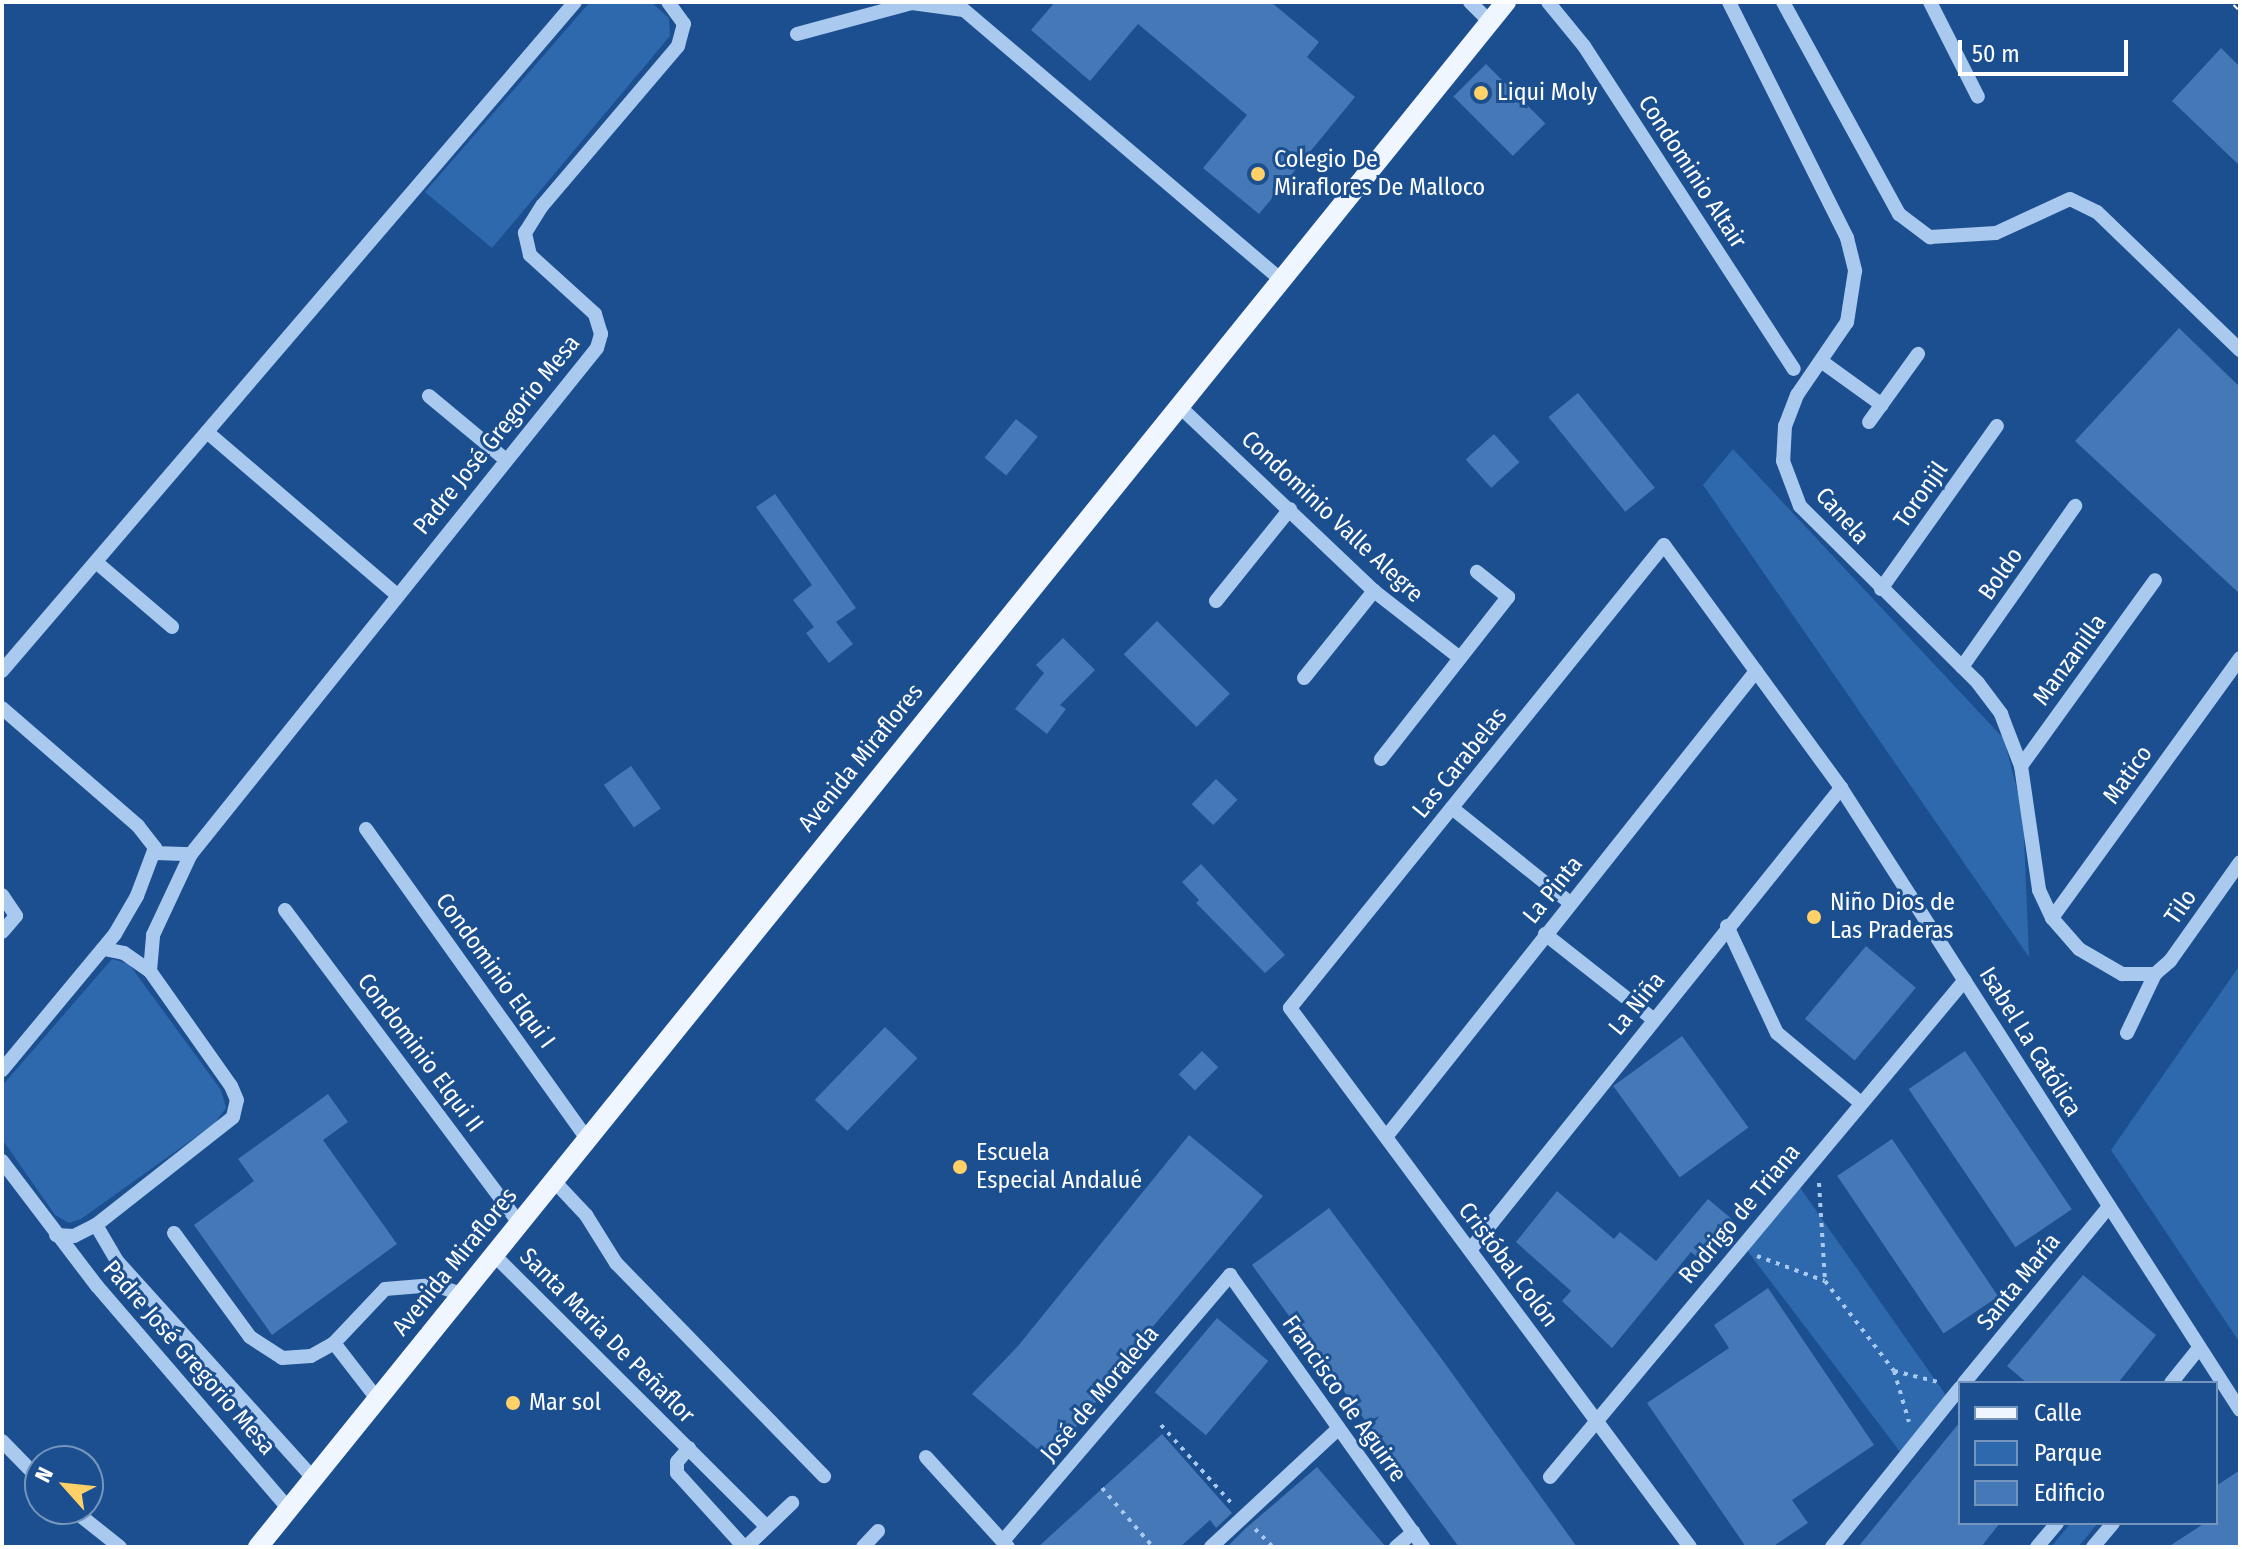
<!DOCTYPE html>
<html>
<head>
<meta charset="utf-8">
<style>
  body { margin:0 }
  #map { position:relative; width:2242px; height:1549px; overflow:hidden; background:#1b4f8f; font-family:"Fira Sans Condensed",sans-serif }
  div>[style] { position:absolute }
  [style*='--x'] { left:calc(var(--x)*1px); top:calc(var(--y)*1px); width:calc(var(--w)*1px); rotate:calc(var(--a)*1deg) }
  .green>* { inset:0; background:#2e69ad }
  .building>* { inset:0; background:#4478b7; transform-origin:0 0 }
  .path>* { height:4px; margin-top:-2px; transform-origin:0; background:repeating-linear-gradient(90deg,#a9c9ee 0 4px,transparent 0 10px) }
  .minor>* { height:14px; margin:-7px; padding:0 7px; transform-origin:7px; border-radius:7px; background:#a9c9ee }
  .major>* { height:20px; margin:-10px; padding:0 10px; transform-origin:10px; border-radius:10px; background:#f0f6ff }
  .rail>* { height:9px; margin-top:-4.5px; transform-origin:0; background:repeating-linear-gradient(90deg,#1b4f8f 0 18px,#fff 0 36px); box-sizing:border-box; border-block:2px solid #fff }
  .dots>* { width:22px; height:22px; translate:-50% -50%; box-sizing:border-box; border:4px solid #1b4f8f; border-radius:50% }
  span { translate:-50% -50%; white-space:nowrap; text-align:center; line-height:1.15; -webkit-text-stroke:6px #1b4f8f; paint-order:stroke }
  .poi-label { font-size:24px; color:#fff }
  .left { translate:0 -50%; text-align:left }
  .street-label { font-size:24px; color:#fff }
  .frame { position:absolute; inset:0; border:4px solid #fff; pointer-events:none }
  .legend { position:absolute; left:1958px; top:1381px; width:260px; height:144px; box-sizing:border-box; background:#1b4f8f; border:2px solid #7695bc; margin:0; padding:10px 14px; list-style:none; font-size:24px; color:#fff }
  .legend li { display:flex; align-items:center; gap:16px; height:40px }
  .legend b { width:40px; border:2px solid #7695bc }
  .north { position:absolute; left:24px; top:1445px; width:80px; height:80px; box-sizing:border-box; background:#1b4f8f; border:2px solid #7695bc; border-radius:50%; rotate:297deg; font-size:22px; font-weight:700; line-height:32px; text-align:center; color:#fff }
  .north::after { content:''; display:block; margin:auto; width:28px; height:36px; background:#ffd166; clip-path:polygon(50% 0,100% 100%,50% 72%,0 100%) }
  .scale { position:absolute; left:1958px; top:40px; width:170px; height:36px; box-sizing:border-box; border:4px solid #fff; border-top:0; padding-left:10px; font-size:24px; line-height:28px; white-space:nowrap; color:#fff; -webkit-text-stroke:6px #1b4f8f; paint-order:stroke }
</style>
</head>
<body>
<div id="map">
  <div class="green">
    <i style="clip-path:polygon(590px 2px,651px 2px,669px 18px,670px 36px,492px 248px,425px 192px)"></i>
    <i style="clip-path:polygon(1733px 449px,2004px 739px,2023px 813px,2029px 957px,1703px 485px)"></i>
    <i style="clip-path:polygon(112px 959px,129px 964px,221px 1090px,226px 1108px,214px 1124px,81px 1219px,69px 1223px,55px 1215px,2px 1139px,2px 1086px)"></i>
    <i style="clip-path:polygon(2240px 965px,2240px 1343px,2111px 1150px)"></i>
    <i style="clip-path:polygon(1796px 1182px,1950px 1401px,1904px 1457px,1743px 1245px)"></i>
    <i style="clip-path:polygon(2071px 1523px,2098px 1523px,2078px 1547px,2051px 1547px)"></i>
  </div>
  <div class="building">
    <i style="clip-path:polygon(1055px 2px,1271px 2px,1319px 42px,1307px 57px,1355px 97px,1259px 214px,1203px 168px,1247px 115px,1138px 24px,1090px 81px,1031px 30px)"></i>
    <i style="clip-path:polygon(2221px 48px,2240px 67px,2240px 166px,2172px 101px)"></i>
    <i style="left:1486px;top:64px;width:84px;height:46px;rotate:45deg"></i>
    <i style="clip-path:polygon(2179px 328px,2240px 387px,2240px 594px,2075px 441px)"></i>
    <i style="left:1578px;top:393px;width:122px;height:38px;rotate:51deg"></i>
    <i style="left:1016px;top:419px;width:28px;height:50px;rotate:39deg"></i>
    <i style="left:1494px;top:434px;width:38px;height:38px;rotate:48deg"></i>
    <i style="clip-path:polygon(775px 494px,856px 608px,836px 622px,853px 644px,829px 663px,806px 633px,814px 627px,793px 600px,812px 585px,756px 507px)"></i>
    <i style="left:1157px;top:621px;width:103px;height:47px;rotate:45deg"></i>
    <i style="clip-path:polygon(1063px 638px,1095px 670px,1060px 705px,1066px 709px,1047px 734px,1015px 709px,1044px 673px,1036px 665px)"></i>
    <i style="left:631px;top:766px;width:52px;height:33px;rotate:55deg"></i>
    <i style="left:1216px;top:779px;width:30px;height:35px;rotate:44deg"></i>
    <i style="clip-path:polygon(1201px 864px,1285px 955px,1265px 973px,1196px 903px,1199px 900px,1182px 882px)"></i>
    <i style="left:1866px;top:946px;width:65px;height:95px;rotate:40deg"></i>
    <i style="left:885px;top:1027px;width:45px;height:101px;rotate:44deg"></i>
    <i style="left:1682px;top:1036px;width:113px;height:85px;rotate:54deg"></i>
    <i style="left:1202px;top:1051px;width:23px;height:33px;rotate:45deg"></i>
    <i style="left:1965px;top:1051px;width:191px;height:68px;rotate:56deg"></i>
    <i style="clip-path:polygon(328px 1094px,348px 1122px,323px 1140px,397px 1244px,272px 1335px,194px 1225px,254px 1181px,238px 1159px)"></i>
    <i style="clip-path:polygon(1189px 1135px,1263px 1196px,1145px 1336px,1151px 1342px,1114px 1379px,1050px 1460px,972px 1394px,1018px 1346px)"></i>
    <i style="left:1892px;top:1139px;width:190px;height:66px;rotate:56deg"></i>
    <i style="clip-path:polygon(1557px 1191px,1614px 1239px,1620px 1232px,1656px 1261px,1708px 1199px,1734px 1221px,1701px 1260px,1691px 1252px,1612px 1348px,1562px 1301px,1571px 1291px,1516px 1242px)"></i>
    <i style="clip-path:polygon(1329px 1208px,1441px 1358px,1577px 1547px,1459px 1547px,1375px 1434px,1252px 1265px)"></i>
    <i style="clip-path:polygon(2083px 1275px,2156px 1335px,2118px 1383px,2027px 1383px,2007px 1366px)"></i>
    <i style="clip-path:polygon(1768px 1288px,1874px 1445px,1792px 1500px,1808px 1523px,1772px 1547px,1746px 1547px,1647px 1403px,1729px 1348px,1714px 1325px)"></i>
    <i style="left:1217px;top:1318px;width:67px;height:97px;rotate:40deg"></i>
    <i style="clip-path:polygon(1960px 1422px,1960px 1523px,2000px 1523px,1981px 1547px,1858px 1547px)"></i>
    <i style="clip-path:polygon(1162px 1434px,1232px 1513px,1216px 1528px,1210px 1520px,1180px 1547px,1038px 1547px)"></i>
    <i style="clip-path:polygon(1317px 1467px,1386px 1547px,1227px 1547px,1246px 1528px)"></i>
    <i style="clip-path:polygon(2240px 1470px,2240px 1547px,2168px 1547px,2205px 1523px,2216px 1523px,2216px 1486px)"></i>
  </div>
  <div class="path">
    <i style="--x:1819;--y:1183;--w:98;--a:86.5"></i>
    <i style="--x:1757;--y:1256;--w:72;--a:20.2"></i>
    <i style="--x:1825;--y:1281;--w:113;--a:52.5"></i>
    <i style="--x:1894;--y:1371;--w:53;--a:73.6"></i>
    <i style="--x:1894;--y:1371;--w:49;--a:14"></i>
    <i style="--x:1161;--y:1425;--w:108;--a:48"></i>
    <i style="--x:1102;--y:1488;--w:78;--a:49.2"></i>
    <i style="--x:1255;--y:1529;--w:25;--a:45"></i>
  </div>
  <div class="minor">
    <i style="--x:1470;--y:2;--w:28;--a:45"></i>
    <i style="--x:1548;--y:2;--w:57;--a:50.7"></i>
    <i style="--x:1584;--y:46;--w:385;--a:57"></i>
    <i style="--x:1729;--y:2;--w:264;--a:63.4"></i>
    <i style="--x:1847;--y:238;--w:34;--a:76"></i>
    <i style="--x:1855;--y:271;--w:52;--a:98.9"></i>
    <i style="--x:1847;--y:322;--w:88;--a:124.4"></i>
    <i style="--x:1797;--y:395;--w:33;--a:111"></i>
    <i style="--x:1785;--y:426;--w:35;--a:93"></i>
    <i style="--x:1783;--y:461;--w:48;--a:69.3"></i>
    <i style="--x:1800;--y:506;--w:251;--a:44.8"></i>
    <i style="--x:1978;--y:683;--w:39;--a:53"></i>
    <i style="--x:2001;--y:714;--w:56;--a:69"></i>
    <i style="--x:2021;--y:766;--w:125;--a:81.7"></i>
    <i style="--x:2039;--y:890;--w:31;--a:65"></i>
    <i style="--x:2052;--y:918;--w:41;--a:48.9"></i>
    <i style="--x:2079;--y:949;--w:50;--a:30.2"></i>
    <i style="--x:2122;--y:974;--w:33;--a:0"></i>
    <i style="--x:2155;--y:974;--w:20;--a:-41"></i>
    <i style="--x:2170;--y:961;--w:121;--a:-54.7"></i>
    <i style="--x:1783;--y:2;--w:242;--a:61.3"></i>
    <i style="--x:1899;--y:214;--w:39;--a:37"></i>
    <i style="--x:1930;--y:237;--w:66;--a:-3.5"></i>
    <i style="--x:1996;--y:233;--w:81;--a:-24.7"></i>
    <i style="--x:2070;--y:199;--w:30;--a:26"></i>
    <i style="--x:2097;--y:212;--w:199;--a:44"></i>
    <i style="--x:1930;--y:2;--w:106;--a:63.2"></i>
    <i style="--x:797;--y:34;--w:119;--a:-15.1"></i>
    <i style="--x:912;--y:3;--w:52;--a:7.7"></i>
    <i style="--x:964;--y:10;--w:418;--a:40.4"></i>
    <i style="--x:1821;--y:361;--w:75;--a:35.8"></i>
    <i style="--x:429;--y:396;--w:100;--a:39.7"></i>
    <i style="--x:1178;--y:405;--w:270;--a:43.5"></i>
    <i style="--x:1374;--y:591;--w:109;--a:37.9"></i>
    <i style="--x:1869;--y:422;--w:84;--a:-54.2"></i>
    <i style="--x:207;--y:432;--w:250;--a:40.6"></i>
    <i style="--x:96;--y:562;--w:100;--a:40.5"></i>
    <i style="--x:1881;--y:589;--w:200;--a:-54.6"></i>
    <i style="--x:1216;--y:601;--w:118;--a:-51.2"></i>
    <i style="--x:1962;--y:667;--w:197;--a:-54.9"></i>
    <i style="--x:2;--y:671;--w:881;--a:-49.42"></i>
    <i style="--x:1304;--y:678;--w:112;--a:-51.2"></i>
    <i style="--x:2;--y:708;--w:180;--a:40.9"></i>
    <i style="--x:138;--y:826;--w:28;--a:52"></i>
    <i style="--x:155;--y:848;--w:51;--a:110.6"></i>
    <i style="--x:137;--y:896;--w:44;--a:120.1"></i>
    <i style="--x:115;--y:934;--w:177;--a:129.7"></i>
    <i style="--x:1381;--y:759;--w:206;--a:-51.9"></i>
    <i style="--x:1508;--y:597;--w:40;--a:-141"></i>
    <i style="--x:2021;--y:766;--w:229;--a:-54.2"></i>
    <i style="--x:1452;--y:808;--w:151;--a:38.8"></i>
    <i style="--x:366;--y:829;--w:382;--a:54.5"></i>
    <i style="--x:155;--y:853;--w:36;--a:2"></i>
    <i style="--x:2;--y:895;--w:25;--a:56"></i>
    <i style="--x:16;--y:916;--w:21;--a:131"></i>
    <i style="--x:285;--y:910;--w:391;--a:53.2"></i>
    <i style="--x:2052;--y:918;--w:321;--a:-54.1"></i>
    <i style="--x:1727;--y:926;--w:118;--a:65"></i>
    <i style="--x:1777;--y:1033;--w:109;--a:39.8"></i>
    <i style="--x:1545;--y:934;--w:137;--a:38.2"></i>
    <i style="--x:104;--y:949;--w:20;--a:11"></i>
    <i style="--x:124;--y:953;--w:32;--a:35"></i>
    <i style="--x:2127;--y:1033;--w:65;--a:-64.6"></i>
    <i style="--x:1386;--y:1137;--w:595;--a:-51.55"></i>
    <i style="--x:2;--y:1161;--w:157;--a:52.8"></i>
    <i style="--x:97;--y:1286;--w:294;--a:49.3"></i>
    <i style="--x:554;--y:1181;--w:47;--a:46.7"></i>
    <i style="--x:586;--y:1215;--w:57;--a:58"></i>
    <i style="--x:616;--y:1263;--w:298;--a:45.7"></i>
    <i style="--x:96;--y:1225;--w:42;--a:59.7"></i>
    <i style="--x:117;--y:1261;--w:295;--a:47.9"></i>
    <i style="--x:174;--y:1233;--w:129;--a:53.8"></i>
    <i style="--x:250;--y:1337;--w:38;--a:33"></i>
    <i style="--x:282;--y:1358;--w:29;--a:-4"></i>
    <i style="--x:311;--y:1356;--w:26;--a:-29"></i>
    <i style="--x:334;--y:1343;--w:74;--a:-46.6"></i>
    <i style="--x:385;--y:1289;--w:49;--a:-4.7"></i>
    <i style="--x:434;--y:1285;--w:29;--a:18"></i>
    <i style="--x:56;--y:1235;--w:18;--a:3"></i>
    <i style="--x:74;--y:1236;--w:25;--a:-27"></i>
    <i style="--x:96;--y:1225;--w:174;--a:-38.2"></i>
    <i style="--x:233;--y:1117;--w:17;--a:-77"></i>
    <i style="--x:237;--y:1100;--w:15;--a:-113"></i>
    <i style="--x:231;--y:1086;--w:141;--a:-125.2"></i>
    <i style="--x:150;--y:971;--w:36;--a:-85"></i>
    <i style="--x:153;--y:935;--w:89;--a:-64.9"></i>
    <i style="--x:191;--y:854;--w:649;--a:-51.26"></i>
    <i style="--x:597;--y:348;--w:15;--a:-74"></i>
    <i style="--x:601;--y:334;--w:21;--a:-107"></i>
    <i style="--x:595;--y:314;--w:88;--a:-137.8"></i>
    <i style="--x:530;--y:255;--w:23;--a:-103"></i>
    <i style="--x:525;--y:233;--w:32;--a:-58"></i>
    <i style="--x:542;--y:206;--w:210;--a:-49.6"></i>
    <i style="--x:678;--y:46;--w:23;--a:-75"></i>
    <i style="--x:684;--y:24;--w:27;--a:-126"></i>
    <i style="--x:1470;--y:1250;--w:593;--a:-51.23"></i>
    <i style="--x:494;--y:1255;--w:385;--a:44.9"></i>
    <i style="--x:334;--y:1343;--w:72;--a:52.3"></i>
    <i style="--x:1964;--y:1383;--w:227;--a:-50.6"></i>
    <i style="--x:2171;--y:1383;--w:45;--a:-51.3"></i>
    <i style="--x:2;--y:1441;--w:54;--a:45.7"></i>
    <i style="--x:689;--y:1448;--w:18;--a:131"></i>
    <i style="--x:677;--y:1462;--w:11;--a:90"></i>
    <i style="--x:677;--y:1473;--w:100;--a:47.8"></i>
    <i style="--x:926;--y:1457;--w:122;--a:47.7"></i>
    <i style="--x:1550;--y:1477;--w:647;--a:-50.14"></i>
    <i style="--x:72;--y:1509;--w:61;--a:38.4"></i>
    <i style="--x:1003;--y:1541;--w:350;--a:-49.5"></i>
    <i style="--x:1230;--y:1275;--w:334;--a:54.6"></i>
    <i style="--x:746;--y:1547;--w:64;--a:-43.7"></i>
    <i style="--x:863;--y:1547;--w:22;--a:-47"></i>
    <i style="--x:1211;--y:1547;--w:172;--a:-42.9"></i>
    <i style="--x:1396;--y:1547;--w:23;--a:-41"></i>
    <i style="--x:1690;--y:1547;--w:671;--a:-126.58"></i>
    <i style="--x:1290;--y:1008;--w:595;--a:-51.07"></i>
    <i style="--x:1664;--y:545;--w:301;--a:53.9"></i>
    <i style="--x:1841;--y:788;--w:739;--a:57.32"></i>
    <i style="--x:1832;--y:1547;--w:204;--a:-51.2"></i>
    <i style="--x:2037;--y:1547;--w:31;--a:-50"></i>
    <i style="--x:2093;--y:1547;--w:31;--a:-50"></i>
  </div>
  <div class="major">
    <i style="--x:258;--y:1547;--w:1986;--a:-51.07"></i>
  </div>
  <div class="rail">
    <i style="--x:2236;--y:2;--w:6;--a:45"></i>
  </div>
  <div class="dots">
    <i style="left:1481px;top:93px;background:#ffd166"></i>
    <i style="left:1258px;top:174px;background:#ffd166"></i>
    <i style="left:1814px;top:917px;background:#ffd166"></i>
    <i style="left:960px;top:1167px;background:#ffd166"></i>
    <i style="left:513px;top:1403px;background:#ffd166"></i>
  </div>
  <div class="poi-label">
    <span class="left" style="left:1497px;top:93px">Liqui Moly</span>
    <span class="left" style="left:1274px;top:174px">Colegio De<br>Miraflores De Malloco</span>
    <span class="left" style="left:1830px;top:917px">Niño Dios de<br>Las Praderas</span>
    <span class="left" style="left:976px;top:1167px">Escuela<br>Especial Andalué</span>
    <span class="left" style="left:529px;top:1403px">Mar sol</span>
  </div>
  <div class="street-label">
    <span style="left:1692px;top:172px;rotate:57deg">Condominio Altair</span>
    <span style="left:497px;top:435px;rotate:-51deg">Padre José Gregorio Mesa</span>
    <span style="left:1921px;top:495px;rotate:-55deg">Toronjil</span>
    <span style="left:1842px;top:516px;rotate:48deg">Canela</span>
    <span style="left:1332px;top:517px;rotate:43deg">Condominio Valle Alegre</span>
    <span style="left:2001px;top:574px;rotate:-55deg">Boldo</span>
    <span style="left:2070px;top:660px;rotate:-54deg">Manzanilla</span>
    <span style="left:861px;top:758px;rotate:-51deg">Avenida Miraflores</span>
    <span style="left:1460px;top:763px;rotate:-51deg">Las Carabelas</span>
    <span style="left:2128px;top:775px;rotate:-54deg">Matico</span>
    <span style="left:1553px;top:890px;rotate:-51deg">La Pinta</span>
    <span style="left:2181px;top:907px;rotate:-55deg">Tilo</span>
    <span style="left:495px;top:971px;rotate:54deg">Condominio Elqui I</span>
    <span style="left:1637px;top:1004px;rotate:-51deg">La Niña</span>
    <span style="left:2030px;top:1042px;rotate:58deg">Isabel La Católica</span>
    <span style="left:420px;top:1053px;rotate:53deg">Condominio Elqui II</span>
    <span style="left:1740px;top:1214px;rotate:-50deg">Rodrigo de Triana</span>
    <span style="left:455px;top:1262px;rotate:-51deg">Avenida Miraflores</span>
    <span style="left:1508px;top:1265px;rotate:53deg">Cristóbal Colón</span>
    <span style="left:2019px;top:1282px;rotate:-51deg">Santa María</span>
    <span style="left:607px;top:1336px;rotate:45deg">Santa Maria De Peñaflor</span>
    <span style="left:189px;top:1358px;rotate:49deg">Padre José Gregorio Mesa</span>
    <span style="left:1100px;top:1394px;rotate:-50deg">José de Moraleda</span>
    <span style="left:1344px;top:1399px;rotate:55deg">Francisco de Aguirre</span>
  </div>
  <div class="frame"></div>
  <ul class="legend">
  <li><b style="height:10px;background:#f0f6ff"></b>Calle</li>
  <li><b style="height:22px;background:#2e69ad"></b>Parque</li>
  <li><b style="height:22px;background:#4478b7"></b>Edificio</li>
  </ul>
  <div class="north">N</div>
  <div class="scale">50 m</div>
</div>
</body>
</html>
